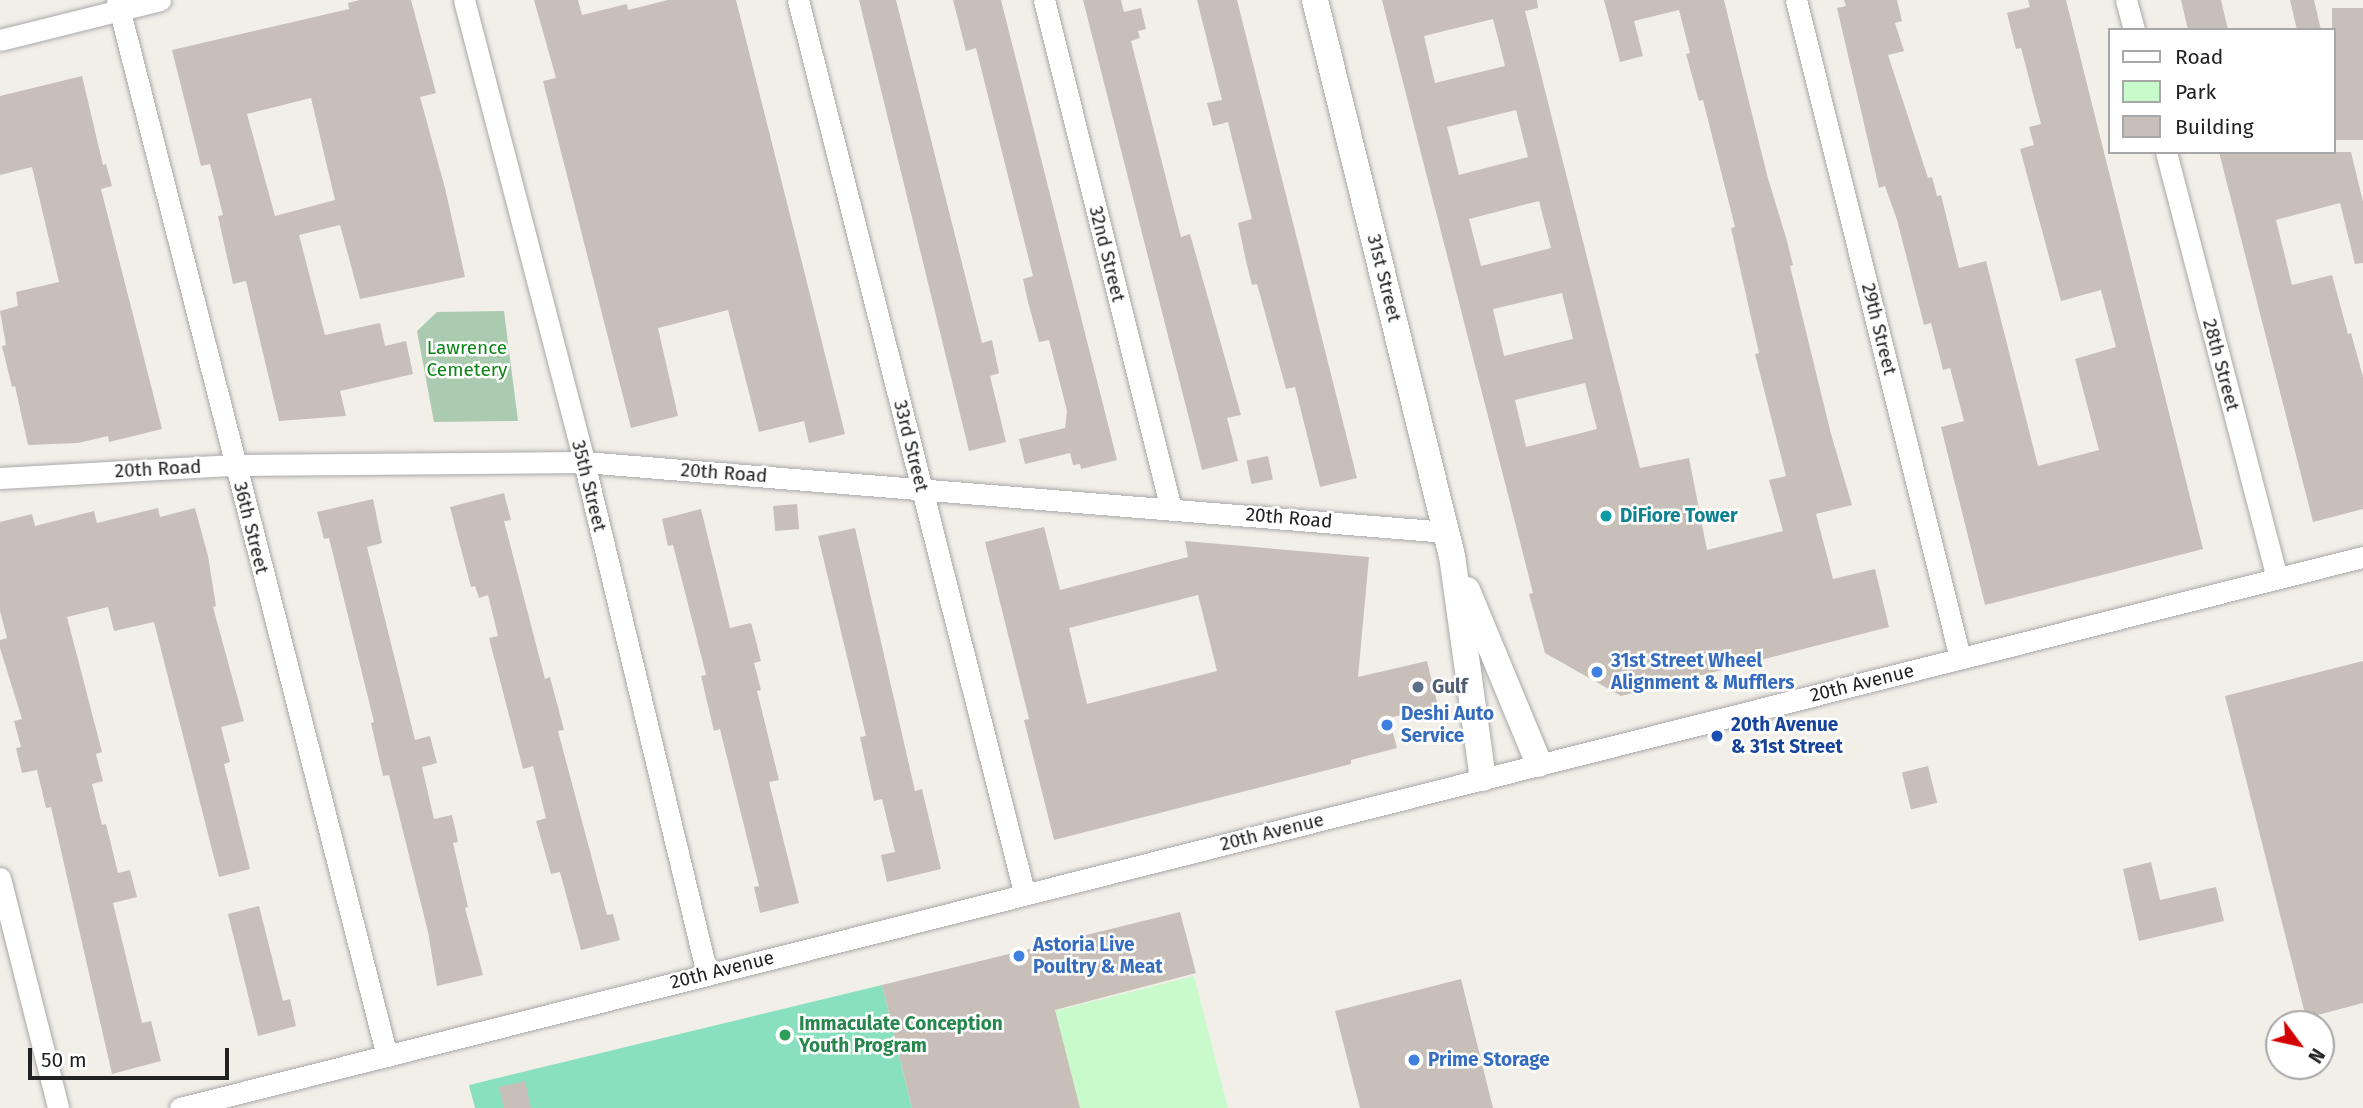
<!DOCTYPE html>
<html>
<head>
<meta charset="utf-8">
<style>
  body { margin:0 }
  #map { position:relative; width:2363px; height:1108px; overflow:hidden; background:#f2efe9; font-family:"Fira Sans",sans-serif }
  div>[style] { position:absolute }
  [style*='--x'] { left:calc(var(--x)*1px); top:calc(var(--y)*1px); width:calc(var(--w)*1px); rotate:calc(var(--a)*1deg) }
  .cemetery>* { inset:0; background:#aacbaf }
  .park>* { inset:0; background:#c8facc }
  .pitch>* { inset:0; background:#88e0be }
  .building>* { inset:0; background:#c7bfb8; transform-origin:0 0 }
  .roads { filter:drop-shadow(0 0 2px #a9a9a9) drop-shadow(0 0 2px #a9a9a9) }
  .minor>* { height:21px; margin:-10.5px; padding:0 10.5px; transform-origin:10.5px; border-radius:10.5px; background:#fff }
  .tertiary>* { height:26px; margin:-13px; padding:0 13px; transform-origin:13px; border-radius:13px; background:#fff }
  .dots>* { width:19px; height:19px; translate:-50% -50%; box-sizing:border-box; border:4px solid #fff; border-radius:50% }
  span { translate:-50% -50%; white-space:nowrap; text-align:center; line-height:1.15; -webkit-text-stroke:5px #fff; paint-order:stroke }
  .street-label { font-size:19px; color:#222 }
  .park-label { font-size:19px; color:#0c8416 }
  .culture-label { font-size:19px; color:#0d838f; font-weight:700 }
  .left { translate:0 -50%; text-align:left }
  .shop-label { font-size:19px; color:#366cbe; font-weight:700 }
  .service-label { font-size:19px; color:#4e5e75; font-weight:700 }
  .transit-label { font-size:19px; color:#164399; font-weight:700 }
  .leisure-label { font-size:19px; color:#27864d; font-weight:700 }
  .legend { position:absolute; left:2108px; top:28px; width:228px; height:126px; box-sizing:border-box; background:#fff; border:2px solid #a7a7a7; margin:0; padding:9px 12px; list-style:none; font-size:21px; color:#222 }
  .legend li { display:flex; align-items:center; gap:14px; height:35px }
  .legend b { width:35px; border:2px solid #a7a7a7 }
  .north { position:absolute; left:2265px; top:1010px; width:70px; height:70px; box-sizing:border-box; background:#fff; border:2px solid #a7a7a7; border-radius:50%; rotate:123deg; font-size:19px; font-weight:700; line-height:28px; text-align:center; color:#222 }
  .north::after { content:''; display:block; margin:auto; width:24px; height:32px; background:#d40000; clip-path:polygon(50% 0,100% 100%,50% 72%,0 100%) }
  .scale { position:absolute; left:28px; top:1048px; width:201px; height:32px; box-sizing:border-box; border:4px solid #222; border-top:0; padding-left:9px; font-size:21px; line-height:24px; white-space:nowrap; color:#222; -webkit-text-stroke:5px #fff; paint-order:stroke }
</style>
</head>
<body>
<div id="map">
  <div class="cemetery">
    <i style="clip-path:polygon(504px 311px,518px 421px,434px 422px,417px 331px,437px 312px)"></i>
  </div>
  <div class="park">
    <i style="clip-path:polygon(1194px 976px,1228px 1108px,1080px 1108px,1055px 1011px)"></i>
  </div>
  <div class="pitch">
    <i style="clip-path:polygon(882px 985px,912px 1108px,475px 1108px,469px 1085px)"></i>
  </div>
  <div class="building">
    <i style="clip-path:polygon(evenodd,360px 0,411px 0,436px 93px,420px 97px,445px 188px,465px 277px,360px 299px,340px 225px,299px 235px,325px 335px,380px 323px,385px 346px,406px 341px,413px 374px,340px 391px,346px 416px,279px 421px,246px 281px,233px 284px,218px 216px,223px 215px,210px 164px,201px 166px,172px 50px,349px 9px,348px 3px,360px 0,311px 98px,335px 200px,275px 216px,247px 114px,311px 98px)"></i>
    <i style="clip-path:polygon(534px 0,578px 0,582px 15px,627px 4px,628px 10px,668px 0,736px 0,845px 434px,809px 443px,804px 421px,759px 432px,728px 310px,658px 328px,678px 416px,631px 428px,543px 81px,556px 78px)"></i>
    <i style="clip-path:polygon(859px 0,896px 0,982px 343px,992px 340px,999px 373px,990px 376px,1006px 442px,969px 451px)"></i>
    <i style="clip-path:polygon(953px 0,1001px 0,1117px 460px,1081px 469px,1080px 464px,1073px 465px,1070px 453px,1025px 464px,1019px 439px,1065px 428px,1067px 411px,1049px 340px,1039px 342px,1028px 302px,1023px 279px,1033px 276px,976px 48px,966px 51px)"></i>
    <i style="clip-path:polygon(1083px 0,1121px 0,1124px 12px,1141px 8px,1146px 29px,1138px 31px,1140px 38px,1131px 41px,1181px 237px,1190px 234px,1241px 415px,1227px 418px,1238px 461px,1202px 470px)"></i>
    <i style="clip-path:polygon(1197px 0,1237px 0,1357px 478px,1320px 487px,1295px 387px,1286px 389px,1257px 284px,1252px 285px,1246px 261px,1238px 223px,1252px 219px,1228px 122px,1213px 126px,1207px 103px,1222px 100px)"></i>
    <i style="clip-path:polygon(evenodd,1382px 0,1537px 0,1538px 8px,1525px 11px,1640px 468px,1689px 458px,1707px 550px,1783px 531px,1769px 480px,1786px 476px,1755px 354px,1759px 353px,1731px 228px,1735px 227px,1703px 100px,1699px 101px,1686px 54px,1690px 53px,1679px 10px,1634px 21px,1643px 56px,1620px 62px,1604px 0,1724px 0,1767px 175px,1787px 241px,1793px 265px,1790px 266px,1831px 434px,1852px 505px,1816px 514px,1833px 579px,1875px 569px,1889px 627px,1621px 696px,1545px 653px,1529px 594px,1533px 593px,1382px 0,1493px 19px,1505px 66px,1435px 83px,1424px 36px,1493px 19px,1382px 0,1516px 110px,1528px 157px,1459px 175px,1447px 127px,1516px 110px,1382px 0,1539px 201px,1551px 248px,1481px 266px,1469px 219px,1539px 201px,1382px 0,1562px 293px,1573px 339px,1504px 356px,1493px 309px,1562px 293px,1382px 0,1585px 383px,1597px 429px,1526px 447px,1515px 400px,1585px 383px)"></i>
    <i style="clip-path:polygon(1844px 0,1897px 0,1902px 21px,1895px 23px,1904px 51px,1888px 55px,1928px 178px,1932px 177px,1937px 196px,1941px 195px,1959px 268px,1986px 261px,2038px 466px,2099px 450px,2075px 359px,2116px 347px,2101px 290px,2061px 301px,2020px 149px,2034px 145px,2029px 127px,2041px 124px,2021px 48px,2016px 49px,2007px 13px,2030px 7px,2028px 0,2066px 0,2203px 549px,1985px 605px,1941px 427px,1964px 421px,1950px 368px,1943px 370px,1931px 323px,1924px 325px,1897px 220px,1885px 186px,1879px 188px,1837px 8px,1846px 6px)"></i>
    <i style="clip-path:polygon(2181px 0,2221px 0,2228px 30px,2188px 30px)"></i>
    <i style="clip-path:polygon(2290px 0,2314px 0,2321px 30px,2297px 30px)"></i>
    <i style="left:2363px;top:8px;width:132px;height:31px;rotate:90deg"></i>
    <i style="clip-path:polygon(82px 76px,103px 165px,106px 164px,112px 186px,101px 189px,162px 429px,109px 442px,108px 436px,78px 443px,28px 445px,15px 386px,12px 387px,2px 346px,6px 345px,0 311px,18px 306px,16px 292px,59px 282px,32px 167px,0 175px,0 96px)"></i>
    <i style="clip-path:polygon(2219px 152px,2351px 152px,2363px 202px,2363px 263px,2355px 264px,2340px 203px,2276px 220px,2292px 285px,2332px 275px,2348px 334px,2351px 333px,2363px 377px,2363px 509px,2313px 522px)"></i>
    <i style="left:1268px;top:456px;width:24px;height:22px;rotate:78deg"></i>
    <i style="clip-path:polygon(504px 493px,511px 520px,504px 521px,545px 679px,550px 677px,564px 730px,558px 731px,607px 915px,613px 914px,620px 940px,581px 950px,560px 872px,551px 874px,536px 821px,546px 818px,533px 766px,523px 769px,489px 638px,498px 636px,488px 595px,479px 598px,475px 586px,471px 587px,450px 507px)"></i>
    <i style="clip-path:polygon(373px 499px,382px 543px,367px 547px,415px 740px,430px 736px,437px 763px,422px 767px,434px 819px,452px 815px,458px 842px,453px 843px,468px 907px,465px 908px,483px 975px,437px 986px,428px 932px,389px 775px,383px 776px,371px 723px,374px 722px,329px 538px,324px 539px,317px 512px)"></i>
    <i style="left:797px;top:504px;width:25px;height:24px;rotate:85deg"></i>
    <i style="clip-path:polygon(158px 508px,160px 517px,195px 508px,208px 556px,216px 606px,213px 607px,244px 721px,221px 727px,230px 762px,224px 764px,250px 869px,219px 877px,154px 622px,114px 631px,108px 607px,67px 617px,102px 752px,96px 754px,103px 781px,92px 784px,102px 825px,106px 824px,118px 873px,130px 870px,137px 897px,113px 903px,142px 1023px,151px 1021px,161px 1061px,112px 1074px,51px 807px,46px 808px,37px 770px,22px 773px,16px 748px,21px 747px,14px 721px,22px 719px,0 648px,0 640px,7px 638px,0 611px,0 522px,32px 514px,35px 526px,94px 511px,97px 523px)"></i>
    <i style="clip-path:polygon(701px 509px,730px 628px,751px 623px,755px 637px,761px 661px,754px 663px,761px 690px,757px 691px,779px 780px,769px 782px,799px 903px,760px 913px,754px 887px,759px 886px,720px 729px,714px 731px,701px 676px,706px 675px,673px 545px,668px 546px,662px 519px)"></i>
    <i style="clip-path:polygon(evenodd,1044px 527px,1060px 590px,1188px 557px,1185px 541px,1369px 557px,1358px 677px,1427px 661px,1438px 706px,1389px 718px,1397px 748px,1351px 760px,1351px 764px,1054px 840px,1024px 720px,1029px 719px,985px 542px,1044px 527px,1198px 595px,1217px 671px,1087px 704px,1069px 628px,1198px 595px)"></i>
    <i style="clip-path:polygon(855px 528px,915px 791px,922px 789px,941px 869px,887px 882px,881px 855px,895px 852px,882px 799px,874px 801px,860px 737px,866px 736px,818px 536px)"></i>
    <i style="clip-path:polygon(2363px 661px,2363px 1003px,2306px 1018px,2225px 696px)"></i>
    <i style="left:1928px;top:766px;width:38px;height:27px;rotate:76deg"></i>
    <i style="clip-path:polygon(2151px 862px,2160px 900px,2216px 887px,2224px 921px,2139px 941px,2123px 869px)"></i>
    <i style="clip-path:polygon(259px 906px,283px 1001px,290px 999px,296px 1026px,258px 1036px,228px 914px)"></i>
    <i style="clip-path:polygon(1180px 912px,1196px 973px,1055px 1010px,1080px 1108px,912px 1108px,882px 985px)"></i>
    <i style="clip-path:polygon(1461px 979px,1493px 1108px,1360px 1108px,1335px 1011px)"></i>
    <i style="clip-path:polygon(525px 1081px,531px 1108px,504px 1108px,499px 1087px)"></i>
  </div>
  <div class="roads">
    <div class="minor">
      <i style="--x:117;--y:0;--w:1090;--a:75.66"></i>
      <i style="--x:464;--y:0;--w:477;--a:75.4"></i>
      <i style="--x:584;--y:462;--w:527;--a:76.49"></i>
      <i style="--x:798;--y:0;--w:920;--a:75.78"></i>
      <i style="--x:1044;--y:0;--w:525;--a:75.99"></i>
      <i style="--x:1796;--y:0;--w:678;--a:76"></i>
      <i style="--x:2126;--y:0;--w:31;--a:75"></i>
      <i style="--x:0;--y:40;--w:165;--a:-14"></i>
      <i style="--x:2166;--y:152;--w:440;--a:75.4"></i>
      <i style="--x:0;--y:478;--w:235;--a:-3.2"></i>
      <i style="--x:235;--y:465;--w:349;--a:-0.5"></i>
      <i style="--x:584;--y:462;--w:865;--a:4.64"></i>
      <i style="--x:0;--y:878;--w:237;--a:75.8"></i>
      <i style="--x:180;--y:1108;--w:2251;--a:-14.17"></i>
    </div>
    <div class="tertiary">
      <i style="--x:1315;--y:0;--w:573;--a:76.16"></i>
      <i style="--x:1452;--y:556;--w:224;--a:82.1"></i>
      <i style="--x:1467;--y:590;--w:188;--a:67.5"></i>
    </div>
  </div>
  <div class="dots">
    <i style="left:1606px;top:516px;background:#0f9aa8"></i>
    <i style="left:1597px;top:672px;background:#3f7fe0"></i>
    <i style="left:1418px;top:687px;background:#5c6f8a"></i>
    <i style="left:1387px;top:725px;background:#3f7fe0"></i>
    <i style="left:1717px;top:736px;background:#1a4fb4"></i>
    <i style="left:1019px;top:956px;background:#3f7fe0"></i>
    <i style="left:785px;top:1035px;background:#2e9e5b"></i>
    <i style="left:1414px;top:1060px;background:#3f7fe0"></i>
  </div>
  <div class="street-label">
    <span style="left:1107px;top:254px;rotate:76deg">32nd Street</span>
    <span style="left:1384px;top:278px;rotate:76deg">31st Street</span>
    <span style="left:1879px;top:329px;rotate:76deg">29th Street</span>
    <span style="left:2221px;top:365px;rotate:75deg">28th Street</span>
    <span style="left:911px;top:446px;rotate:76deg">33rd Street</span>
    <span style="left:158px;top:469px;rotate:-3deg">20th Road</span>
    <span style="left:724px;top:473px;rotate:4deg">20th Road</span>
    <span style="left:589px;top:486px;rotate:76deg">35th Street</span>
    <span style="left:1289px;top:518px;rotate:5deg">20th Road</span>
    <span style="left:251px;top:528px;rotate:76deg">36th Street</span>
    <span style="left:1862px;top:683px;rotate:-14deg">20th Avenue</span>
    <span style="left:1272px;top:832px;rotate:-14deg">20th Avenue</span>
    <span style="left:722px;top:970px;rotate:-14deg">20th Avenue</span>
  </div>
  <div class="park-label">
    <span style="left:467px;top:359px">Lawrence<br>Cemetery</span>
  </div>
  <div class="culture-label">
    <span class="left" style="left:1620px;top:516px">DiFiore Tower</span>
  </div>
  <div class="shop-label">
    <span class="left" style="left:1611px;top:672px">31st Street Wheel<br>Alignment &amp; Mufflers</span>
    <span class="left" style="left:1401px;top:725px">Deshi Auto<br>Service</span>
    <span class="left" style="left:1033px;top:956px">Astoria Live<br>Poultry &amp; Meat</span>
    <span class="left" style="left:1428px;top:1060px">Prime Storage</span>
  </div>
  <div class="service-label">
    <span class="left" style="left:1432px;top:687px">Gulf</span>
  </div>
  <div class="transit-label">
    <span class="left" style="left:1731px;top:736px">20th Avenue<br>&amp; 31st Street</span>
  </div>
  <div class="leisure-label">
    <span class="left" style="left:799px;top:1035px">Immaculate Conception<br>Youth Program</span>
  </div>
  <ul class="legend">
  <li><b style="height:9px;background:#fff"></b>Road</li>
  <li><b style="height:19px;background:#c8facc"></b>Park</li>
  <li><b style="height:19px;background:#c7bfb8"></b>Building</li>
  </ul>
  <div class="north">N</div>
  <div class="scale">50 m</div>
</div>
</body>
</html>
